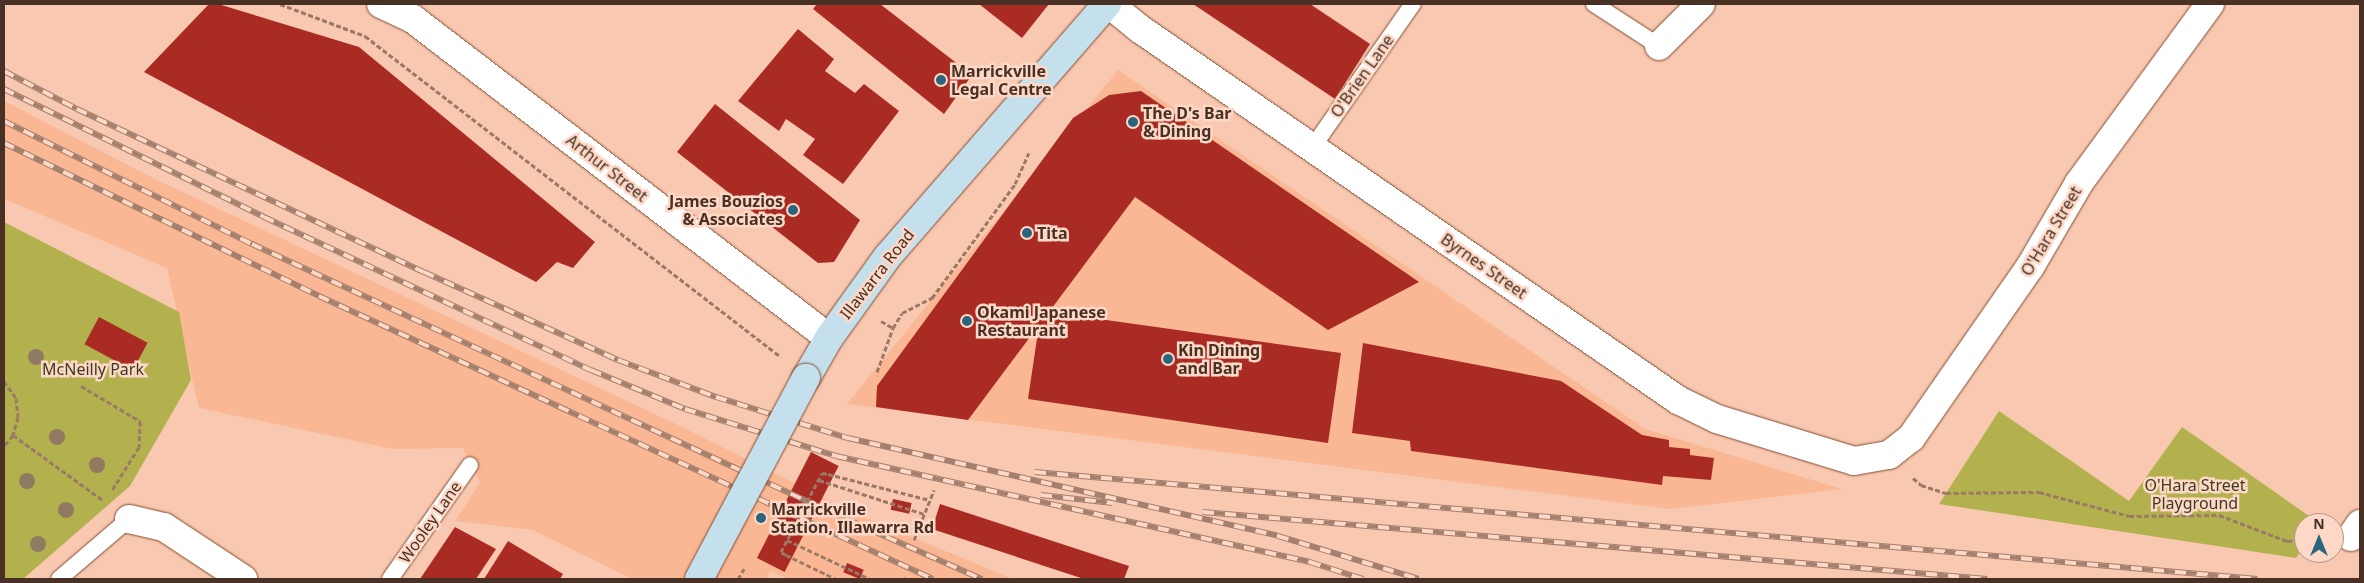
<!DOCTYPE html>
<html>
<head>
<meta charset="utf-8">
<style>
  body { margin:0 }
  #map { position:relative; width:2364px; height:583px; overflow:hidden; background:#f9c8b0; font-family:"Noto Sans",sans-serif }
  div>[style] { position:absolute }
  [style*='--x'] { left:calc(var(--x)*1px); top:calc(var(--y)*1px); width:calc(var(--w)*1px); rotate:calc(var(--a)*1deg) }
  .built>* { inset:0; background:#fab794 }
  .green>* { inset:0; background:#b3b14e }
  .building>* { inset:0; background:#aa2b24; transform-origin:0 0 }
  .path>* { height:3px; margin-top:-1.5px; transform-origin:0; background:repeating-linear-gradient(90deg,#9c7967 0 5px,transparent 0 7.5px) }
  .roads { filter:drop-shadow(0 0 1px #824e33) drop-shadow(0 0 1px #824e33) }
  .lane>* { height:16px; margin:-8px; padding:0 8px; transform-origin:8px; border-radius:8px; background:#fff }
  .street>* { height:28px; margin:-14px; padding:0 14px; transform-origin:14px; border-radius:14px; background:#fff }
  .secondary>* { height:28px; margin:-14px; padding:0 14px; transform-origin:14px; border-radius:14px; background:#c3e0ec }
  .rail>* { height:5.5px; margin-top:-2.75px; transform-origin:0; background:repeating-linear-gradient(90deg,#fdd8c6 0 11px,#a5806e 0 22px); box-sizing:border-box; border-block:1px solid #a5806e }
  .path-bridge>* { height:3px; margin-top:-1.5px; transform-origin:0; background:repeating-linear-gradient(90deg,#9c7967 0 5px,transparent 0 7.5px) }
  .bridges { filter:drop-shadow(0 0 1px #824e33) drop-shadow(0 0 1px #824e33) }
  .secondary-bridge>* { height:28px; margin:-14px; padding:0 14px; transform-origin:14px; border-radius:14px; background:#c3e0ec }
  .trees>* { width:16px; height:16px; margin:-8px; border-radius:50%; background:#907a62 }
  .dots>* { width:14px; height:14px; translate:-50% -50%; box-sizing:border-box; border:2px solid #fdd8c6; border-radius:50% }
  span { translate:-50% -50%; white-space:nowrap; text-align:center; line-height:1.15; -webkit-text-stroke:5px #fdd8c6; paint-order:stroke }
  .poi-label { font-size:16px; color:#483024; font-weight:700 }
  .left { translate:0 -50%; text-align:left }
  .right { translate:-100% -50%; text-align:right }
  .street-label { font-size:16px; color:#483024 }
  .park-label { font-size:16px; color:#3b3a22 }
  .frame { position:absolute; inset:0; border:5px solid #483024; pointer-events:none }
  .north { position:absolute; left:2294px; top:513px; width:50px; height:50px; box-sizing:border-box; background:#fdd8c6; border:1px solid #b59585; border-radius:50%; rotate:0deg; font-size:14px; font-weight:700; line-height:20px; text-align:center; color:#483024 }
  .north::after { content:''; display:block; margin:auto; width:18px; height:22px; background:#2a657d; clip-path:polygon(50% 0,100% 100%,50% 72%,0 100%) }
</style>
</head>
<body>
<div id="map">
  <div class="built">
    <i style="clip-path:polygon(1118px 70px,1645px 429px,1842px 489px,1670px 509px,847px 404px)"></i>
    <i style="clip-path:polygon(4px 101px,155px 179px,676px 424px,854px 513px,1013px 579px,788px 579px,770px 571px,766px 579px,632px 579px,533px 530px,455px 521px,480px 483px,463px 448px,393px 449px,199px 408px,167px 268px,4px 199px)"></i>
  </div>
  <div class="green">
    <i style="clip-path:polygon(4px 222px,179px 312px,191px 380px,130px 486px,23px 579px,4px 579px)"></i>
    <i style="clip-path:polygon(1999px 411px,2129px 501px,2182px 427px,2319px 523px,2304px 523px,2304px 547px,2296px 558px,1939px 504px)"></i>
  </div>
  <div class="building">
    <i style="clip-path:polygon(209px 4px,218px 4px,359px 47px,595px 242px,573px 268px,557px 262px,536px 282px,144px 72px)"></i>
    <i style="clip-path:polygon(817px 4px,880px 4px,972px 75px,944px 114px,813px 9px)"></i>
    <i style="clip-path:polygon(979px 4px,1049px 4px,1022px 38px)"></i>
    <i style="clip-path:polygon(1193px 4px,1310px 4px,1370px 44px,1335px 99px)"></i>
    <i style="clip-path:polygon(798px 29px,834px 59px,825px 71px,855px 93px,864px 84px,899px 111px,843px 184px,803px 155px,815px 139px,786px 119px,779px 131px,738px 101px)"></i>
    <i style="clip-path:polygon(1141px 91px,1419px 282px,1328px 330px,1135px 197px,1049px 312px,1341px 353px,1328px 443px,1028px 399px,1039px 325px,968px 420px,876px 407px,877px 386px,1073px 118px,1109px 95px)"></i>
    <i style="clip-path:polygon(715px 104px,860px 220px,834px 262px,818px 263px,677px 152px)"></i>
    <i style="left:99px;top:317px;width:55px;height:31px;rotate:28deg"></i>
    <i style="clip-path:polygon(1363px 343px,1561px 381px,1642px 435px,1669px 440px,1669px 447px,1690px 449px,1690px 455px,1714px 458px,1711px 480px,1663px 476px,1662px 485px,1411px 451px,1410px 441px,1352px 433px)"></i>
    <i style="left:811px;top:452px;width:31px;height:119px;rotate:27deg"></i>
    <i style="left:893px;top:499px;width:19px;height:11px;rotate:12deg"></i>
    <i style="clip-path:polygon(940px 504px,1129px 566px,1124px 579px,1084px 579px,932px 529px)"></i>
    <i style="clip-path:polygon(455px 527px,496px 549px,476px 579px,420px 579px)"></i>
    <i style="clip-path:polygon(508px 541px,563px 574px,560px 579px,484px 579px)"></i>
    <i style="left:847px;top:563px;width:18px;height:10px;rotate:22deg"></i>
  </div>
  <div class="path">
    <i style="--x:280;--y:4;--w:91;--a:20.6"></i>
    <i style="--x:365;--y:36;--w:525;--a:37.66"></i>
    <i style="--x:881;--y:321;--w:14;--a:30"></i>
    <i style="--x:893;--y:328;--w:17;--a:-59"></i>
    <i style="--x:902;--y:313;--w:34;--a:-27"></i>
    <i style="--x:932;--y:298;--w:141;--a:-53.9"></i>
    <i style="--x:1015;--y:184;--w:34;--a:-66"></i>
    <i style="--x:877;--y:372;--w:47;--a:-70"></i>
    <i style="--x:4;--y:381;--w:21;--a:55"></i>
    <i style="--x:16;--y:398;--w:19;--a:84"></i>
    <i style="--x:18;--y:417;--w:19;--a:106"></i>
    <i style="--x:13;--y:435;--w:14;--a:129"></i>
    <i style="--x:81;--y:386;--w:69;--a:30.7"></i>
    <i style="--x:140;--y:421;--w:26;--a:92"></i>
    <i style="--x:139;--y:447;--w:51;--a:122.1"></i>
    <i style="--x:13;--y:435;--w:112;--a:36"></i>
    <i style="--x:828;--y:474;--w:105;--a:14.3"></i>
    <i style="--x:1913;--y:478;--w:11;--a:41"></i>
    <i style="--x:1921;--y:485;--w:26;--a:18"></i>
    <i style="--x:1946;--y:493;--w:93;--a:-0.6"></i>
    <i style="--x:2039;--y:492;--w:93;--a:14.9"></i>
    <i style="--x:2129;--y:516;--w:90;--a:-0.6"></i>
    <i style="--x:2219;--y:515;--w:73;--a:20.9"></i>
    <i style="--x:2287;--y:541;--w:17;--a:-3"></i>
    <i style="--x:819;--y:480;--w:110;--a:17.9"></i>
    <i style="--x:777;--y:504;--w:25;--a:26"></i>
    <i style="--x:787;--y:540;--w:92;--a:25.2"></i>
    <i style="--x:914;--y:540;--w:54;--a:-68.2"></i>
    <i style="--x:786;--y:555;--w:55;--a:25.6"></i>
    <i style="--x:905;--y:579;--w:2;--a:-63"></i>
  </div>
  <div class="roads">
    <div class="lane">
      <i style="--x:1594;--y:4;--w:77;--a:32.9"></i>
      <i style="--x:1312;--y:148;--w:176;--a:-55"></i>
      <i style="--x:59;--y:579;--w:92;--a:-40.6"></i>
      <i style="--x:390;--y:579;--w:139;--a:-54.9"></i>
    </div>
    <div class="street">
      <i style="--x:381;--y:4;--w:35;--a:25"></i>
      <i style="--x:413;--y:19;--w:524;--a:37.48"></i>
      <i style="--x:1109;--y:4;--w:40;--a:39"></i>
      <i style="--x:1140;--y:29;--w:654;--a:34.59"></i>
      <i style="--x:1678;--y:400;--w:43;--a:26"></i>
      <i style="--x:1717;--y:419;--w:143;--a:17"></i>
      <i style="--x:1854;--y:461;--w:36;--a:-10"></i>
      <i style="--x:1889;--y:455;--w:28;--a:-38"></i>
      <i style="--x:1911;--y:438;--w:208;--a:-55.2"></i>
      <i style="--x:2030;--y:267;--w:97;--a:-59.7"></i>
      <i style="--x:2079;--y:183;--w:222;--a:-53.8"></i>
      <i style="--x:1659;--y:46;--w:59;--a:-45"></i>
      <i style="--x:129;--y:519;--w:36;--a:13"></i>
      <i style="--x:164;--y:527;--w:95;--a:33.4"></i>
      <i style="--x:2351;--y:537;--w:16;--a:-55"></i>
    </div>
    <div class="secondary">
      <i style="--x:806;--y:378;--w:46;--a:-60.1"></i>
      <i style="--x:829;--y:338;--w:101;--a:-54.3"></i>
      <i style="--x:888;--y:256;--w:334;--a:-49"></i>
    </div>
  </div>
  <div class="rail">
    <i style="--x:4;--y:71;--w:82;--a:27.5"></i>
    <i style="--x:77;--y:109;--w:383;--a:25.2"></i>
    <i style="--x:424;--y:272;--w:213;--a:24.4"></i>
    <i style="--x:618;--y:360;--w:105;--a:20.7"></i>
    <i style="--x:716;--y:397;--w:138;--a:17.3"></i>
    <i style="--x:848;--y:438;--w:441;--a:12.8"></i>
    <i style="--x:1278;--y:536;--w:147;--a:17"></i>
    <i style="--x:4;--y:89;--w:290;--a:26.2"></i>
    <i style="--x:264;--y:217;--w:361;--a:25.1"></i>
    <i style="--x:591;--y:370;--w:102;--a:22.5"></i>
    <i style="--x:685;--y:409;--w:158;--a:17.3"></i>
    <i style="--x:836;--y:456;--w:486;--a:12.6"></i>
    <i style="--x:1310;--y:562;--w:56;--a:17.8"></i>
    <i style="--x:4;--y:121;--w:277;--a:26.4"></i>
    <i style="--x:252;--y:244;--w:633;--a:24.86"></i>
    <i style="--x:826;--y:510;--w:171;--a:23.9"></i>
    <i style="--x:4;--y:143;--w:350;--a:25.9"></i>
    <i style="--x:319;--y:296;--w:676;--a:24.75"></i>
    <i style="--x:1035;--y:472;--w:1227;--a:5"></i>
    <i style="--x:1041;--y:495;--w:72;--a:6.3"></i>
    <i style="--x:1203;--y:512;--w:787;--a:4.88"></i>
  </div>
  <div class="path-bridge">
    <i style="--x:786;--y:555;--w:6;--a:-149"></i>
    <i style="--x:781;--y:552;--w:42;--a:-62.8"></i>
    <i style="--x:800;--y:515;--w:47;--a:-62.4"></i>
    <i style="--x:822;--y:473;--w:6;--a:9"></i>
    <i style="--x:738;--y:579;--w:12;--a:-59"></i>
  </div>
  <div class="bridges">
    <div class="secondary-bridge">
      <i style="--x:699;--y:579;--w:228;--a:-62"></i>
    </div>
  </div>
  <div class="trees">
    <i style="left:36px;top:357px"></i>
    <i style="left:57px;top:437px"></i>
    <i style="left:97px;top:465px"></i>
    <i style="left:27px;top:481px"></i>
    <i style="left:66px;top:510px"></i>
    <i style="left:38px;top:544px"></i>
  </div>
  <div class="dots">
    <i style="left:941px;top:80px;background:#2a657d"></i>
    <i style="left:1133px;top:122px;background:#2a657d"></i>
    <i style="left:793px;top:210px;background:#2a657d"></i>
    <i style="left:1027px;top:233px;background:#2a657d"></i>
    <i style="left:967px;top:321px;background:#2a657d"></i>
    <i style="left:1168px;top:359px;background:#2a657d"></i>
    <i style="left:761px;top:518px;background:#2a657d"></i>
  </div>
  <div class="poi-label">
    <span class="left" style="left:951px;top:80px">Marrickville<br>Legal Centre</span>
    <span class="left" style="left:1143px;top:122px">The D's Bar<br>&amp; Dining</span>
    <span class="right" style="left:783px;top:210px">James Bouzios<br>&amp; Associates</span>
    <span class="left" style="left:1037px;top:233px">Tita</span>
    <span class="left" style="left:977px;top:321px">Okami Japanese<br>Restaurant</span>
    <span class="left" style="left:1178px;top:359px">Kin Dining<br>and Bar</span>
    <span class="left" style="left:771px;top:518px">Marrickville<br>Station, Illawarra Rd</span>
  </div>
  <div class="street-label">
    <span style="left:1362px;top:76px;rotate:-55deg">O'Brien Lane</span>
    <span style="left:607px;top:168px;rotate:38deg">Arthur Street</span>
    <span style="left:2051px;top:231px;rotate:-59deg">O'Hara Street</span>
    <span style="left:1484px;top:266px;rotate:35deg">Byrnes Street</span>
    <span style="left:877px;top:274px;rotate:-52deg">Illawarra Road</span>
    <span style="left:430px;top:522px;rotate:-55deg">Wooley Lane</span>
  </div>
  <div class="park-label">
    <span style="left:93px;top:369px">McNeilly Park</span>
    <span style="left:2195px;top:494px">O'Hara Street<br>Playground</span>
  </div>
  <div class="frame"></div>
  <div class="north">N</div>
</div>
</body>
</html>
